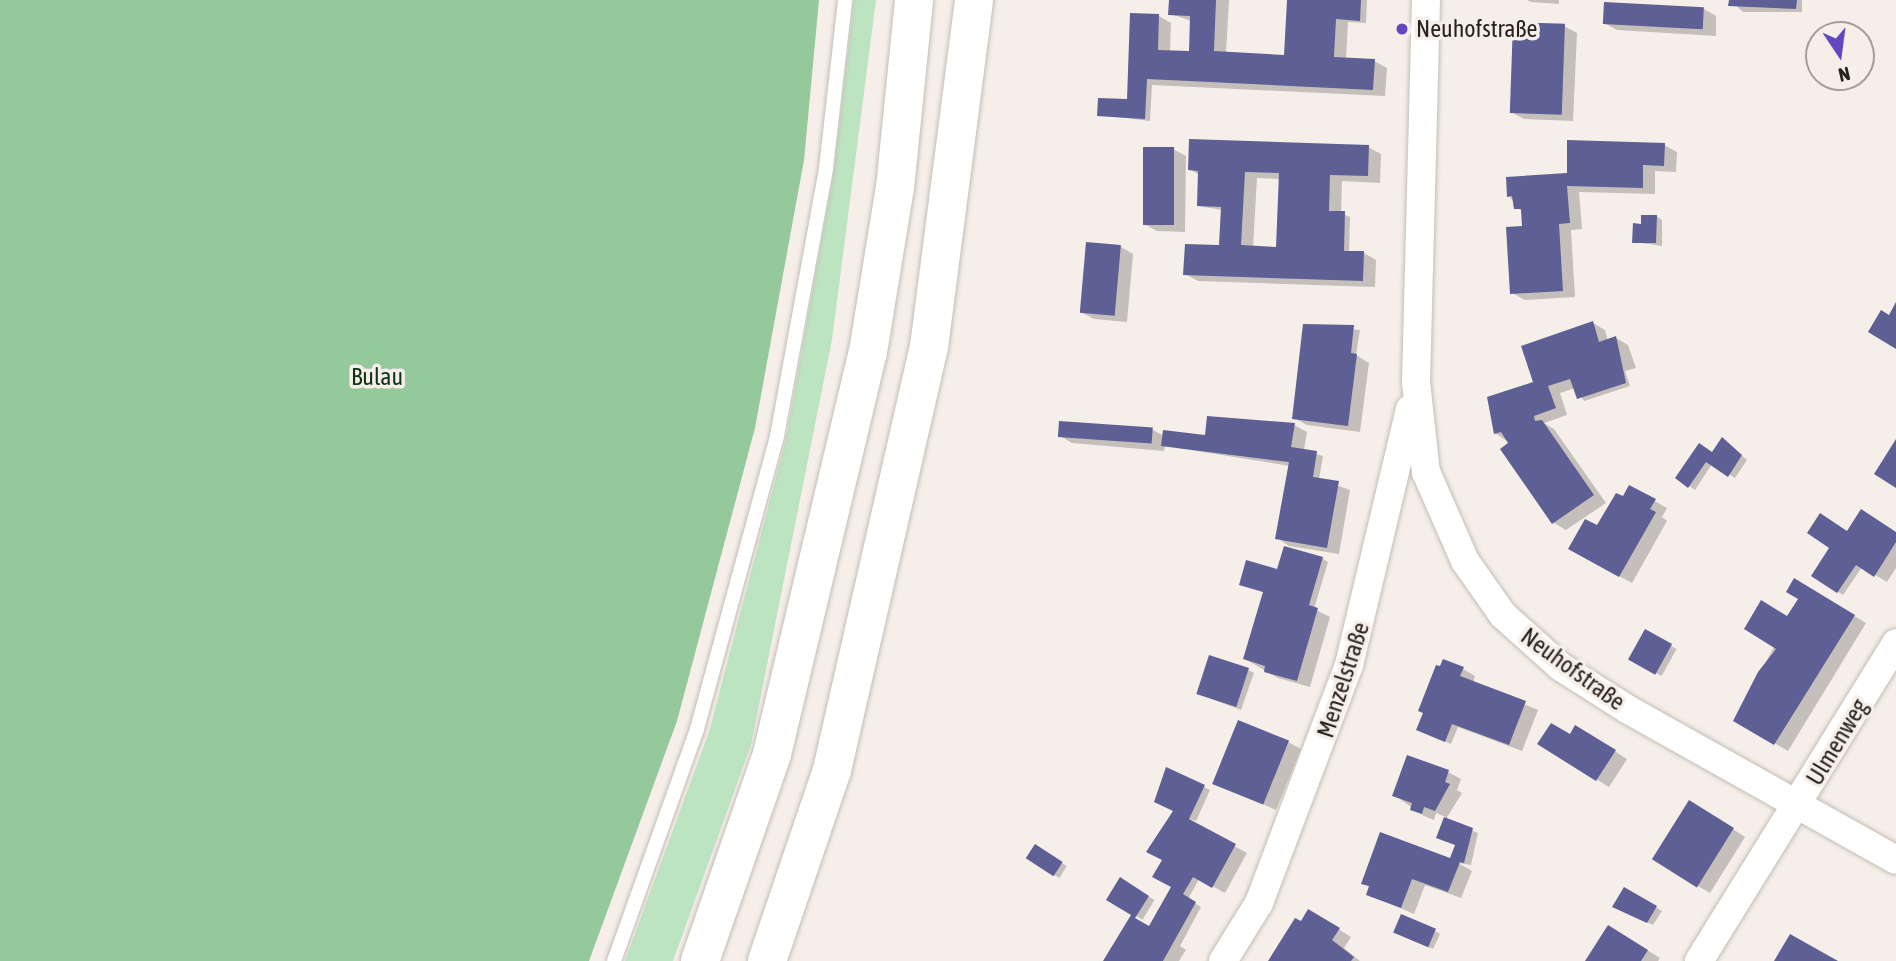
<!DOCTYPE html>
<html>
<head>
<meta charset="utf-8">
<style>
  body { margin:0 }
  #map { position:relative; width:1896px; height:961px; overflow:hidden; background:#f6efe9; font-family:"Asap Condensed",sans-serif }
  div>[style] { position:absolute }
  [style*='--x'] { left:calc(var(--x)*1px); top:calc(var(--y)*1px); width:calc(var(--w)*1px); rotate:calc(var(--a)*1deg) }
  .green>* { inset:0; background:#bde4c0 }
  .forest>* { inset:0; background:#95c89a }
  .shadow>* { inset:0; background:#0003; transform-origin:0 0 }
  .building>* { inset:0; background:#5e5f94; transform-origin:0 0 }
  .roads { filter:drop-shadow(0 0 2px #c4bdb7) drop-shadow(0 0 2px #c4bdb7) }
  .service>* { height:14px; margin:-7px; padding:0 7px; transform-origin:7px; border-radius:7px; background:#fff }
  .minor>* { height:28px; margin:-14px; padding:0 14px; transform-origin:14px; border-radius:14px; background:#fff }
  .trunk>* { height:38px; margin:-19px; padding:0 19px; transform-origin:19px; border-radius:19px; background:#fff }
  .dots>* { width:19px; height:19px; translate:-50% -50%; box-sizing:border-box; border:4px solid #f6efe9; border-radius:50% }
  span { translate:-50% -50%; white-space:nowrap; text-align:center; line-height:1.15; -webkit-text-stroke:7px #f6efe9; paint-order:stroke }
  .poi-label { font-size:24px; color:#252220 }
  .left { translate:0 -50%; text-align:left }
  .park-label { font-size:24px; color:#0d3315 }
  .street-label { font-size:24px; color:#252220 }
  .north { position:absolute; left:1805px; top:21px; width:70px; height:70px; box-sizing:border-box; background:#f6efe9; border:2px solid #a29d99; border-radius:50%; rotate:167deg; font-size:19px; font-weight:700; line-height:28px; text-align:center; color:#252220 }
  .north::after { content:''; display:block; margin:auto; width:24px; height:32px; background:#6248c0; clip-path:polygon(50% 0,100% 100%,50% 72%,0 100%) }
</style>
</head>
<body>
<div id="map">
  <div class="green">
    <i style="clip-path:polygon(854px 0,876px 0,832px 340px,751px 745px,673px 961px,625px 961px,709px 732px,786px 439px,834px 170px)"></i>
  </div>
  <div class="forest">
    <i style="clip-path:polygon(0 0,819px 0,804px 160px,755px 428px,677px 721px,589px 961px,0 961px)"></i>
  </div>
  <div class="shadow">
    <i style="clip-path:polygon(1170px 0,1229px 0,1226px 54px,1286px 56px,1289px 0,1367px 0,1366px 23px,1348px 22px,1346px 60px,1374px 61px,1387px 68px,1385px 96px,1152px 85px,1150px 121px,1099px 115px,1128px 101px,1159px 16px,1171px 23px,1170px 52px,1191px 53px,1192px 21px,1170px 14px)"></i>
    <i style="clip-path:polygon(1527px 0,1559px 0,1559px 4px,1531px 2px)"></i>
    <i style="clip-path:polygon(1730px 0,1802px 0,1802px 12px,1743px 12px)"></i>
    <i style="clip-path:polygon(1704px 9px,1716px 16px,1716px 36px,1617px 30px,1604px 23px)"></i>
    <i style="clip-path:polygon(1564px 26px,1577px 33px,1573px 121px,1524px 119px,1511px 112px)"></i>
    <i style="clip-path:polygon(1664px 145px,1677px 152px,1676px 172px,1655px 171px,1655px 194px,1579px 192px,1582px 229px,1571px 230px,1575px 297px,1525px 300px,1512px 293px,1524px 228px,1523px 213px,1509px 196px)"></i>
    <i style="clip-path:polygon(evenodd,1368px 147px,1381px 154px,1380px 183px,1342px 181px,1341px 213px,1350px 217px,1349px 253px,1364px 253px,1376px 260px,1375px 287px,1198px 281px,1185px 274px,1220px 247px,1222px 210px,1198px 206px,1200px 175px,1189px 169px,1368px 147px,1257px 178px,1280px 179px,1278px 249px,1253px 248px,1257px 178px)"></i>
    <i style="clip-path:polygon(1173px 149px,1186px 156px,1185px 232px,1157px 231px,1144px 224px)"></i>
    <i style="clip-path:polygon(1656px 216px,1662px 220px,1662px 246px,1634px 242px,1643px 225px)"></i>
    <i style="clip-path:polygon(1087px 244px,1121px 247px,1133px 254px,1127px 322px,1094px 319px,1081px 312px)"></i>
    <i style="clip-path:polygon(1593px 323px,1605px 330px,1608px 341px,1616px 338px,1628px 345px,1636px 368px,1625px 371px,1630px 386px,1584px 401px,1575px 388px,1560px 393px,1567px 415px,1544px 423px,1554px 429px,1606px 503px,1566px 530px,1554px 523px,1502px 449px,1510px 443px,1495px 433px)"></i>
    <i style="clip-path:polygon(1305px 326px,1360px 330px,1356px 355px,1369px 363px,1360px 432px,1307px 425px,1294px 418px)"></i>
    <i style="clip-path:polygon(1294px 425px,1307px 432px,1304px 450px,1323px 456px,1319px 479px,1350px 490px,1339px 554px,1289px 546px,1277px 538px,1290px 466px,1165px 446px,1164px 451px,1072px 443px,1060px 436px,1153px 430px,1164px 436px,1213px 438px)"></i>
    <i style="clip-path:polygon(1723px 439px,1747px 460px,1735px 478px,1712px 464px,1695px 490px,1677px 478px,1713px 454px)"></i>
    <i style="clip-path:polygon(1630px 487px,1667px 508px,1662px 517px,1667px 521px,1632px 583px,1570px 549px,1597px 528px)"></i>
    <i style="clip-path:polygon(1848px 533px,1896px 533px,1896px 568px,1887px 582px,1862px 567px,1843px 595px,1813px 576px,1832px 547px)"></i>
    <i style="clip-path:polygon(1322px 558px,1328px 562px,1314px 609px,1330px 617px,1310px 687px,1278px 678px,1245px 659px,1264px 592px,1241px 584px)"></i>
    <i style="clip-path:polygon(1795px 580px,1866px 623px,1788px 751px,1735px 720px,1800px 598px)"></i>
    <i style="left:1646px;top:632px;width:35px;height:31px;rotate:29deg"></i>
    <i style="clip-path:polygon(1463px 669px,1475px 676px,1473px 683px,1538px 710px,1522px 751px,1458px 727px,1451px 744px,1424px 733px)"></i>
    <i style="clip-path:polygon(1248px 670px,1254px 673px,1241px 710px,1204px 696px)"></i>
    <i style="clip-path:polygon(1588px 734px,1627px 759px,1609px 787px,1540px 744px)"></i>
    <i style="clip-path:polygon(1288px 742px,1301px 749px,1276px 810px,1213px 783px)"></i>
    <i style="clip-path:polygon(1167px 769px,1210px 790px,1196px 821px,1174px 814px,1247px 853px,1225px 893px,1199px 879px,1188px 899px,1201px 907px,1180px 946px,1186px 950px,1179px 961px,1105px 961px,1132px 918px,1150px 928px,1173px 887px,1155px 876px,1164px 860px,1149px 851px,1176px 811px,1156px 801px)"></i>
    <i style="clip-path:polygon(1448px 772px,1461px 779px,1457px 790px,1462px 793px,1446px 819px,1478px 833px,1471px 865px,1458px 863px,1472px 871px,1461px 898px,1425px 885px,1414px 914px,1368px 894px,1370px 887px,1363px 883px,1451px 860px,1457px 845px,1438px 837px,1446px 817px,1436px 813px,1434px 820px,1424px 816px,1394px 795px)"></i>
    <i style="clip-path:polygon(1702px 809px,1745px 837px,1710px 893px,1698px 886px)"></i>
    <i style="left:1035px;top:847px;width:37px;height:14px;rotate:31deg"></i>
    <i style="left:1121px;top:880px;width:39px;height:23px;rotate:31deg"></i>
    <i style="clip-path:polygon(1625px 889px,1662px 911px,1653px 925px,1620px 909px)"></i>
    <i style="clip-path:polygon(1309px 911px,1351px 937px,1344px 948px,1360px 961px,1270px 961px)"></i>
    <i style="clip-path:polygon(1435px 931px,1440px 934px,1433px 949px,1401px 935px)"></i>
    <i style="clip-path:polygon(1621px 934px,1660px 958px,1658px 961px,1587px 961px)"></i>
  </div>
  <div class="building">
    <i style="clip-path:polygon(1169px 0,1216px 0,1214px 51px,1284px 55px,1287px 0,1361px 0,1360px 21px,1336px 19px,1334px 57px,1375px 59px,1373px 90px,1147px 79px,1145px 119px,1097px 116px,1098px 98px,1127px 99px,1130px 13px,1159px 14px,1158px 50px,1189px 51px,1190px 16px,1168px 15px)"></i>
    <i style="clip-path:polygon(1729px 0,1797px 0,1796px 9px,1728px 6px)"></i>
    <i style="left:1604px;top:2px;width:100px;height:22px;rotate:3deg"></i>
    <i style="left:1513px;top:22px;width:52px;height:91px;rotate:2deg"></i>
    <i style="clip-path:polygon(evenodd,1189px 139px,1369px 145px,1368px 176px,1330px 175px,1329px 211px,1345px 211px,1344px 251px,1364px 251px,1363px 281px,1183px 275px,1185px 244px,1219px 245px,1221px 207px,1197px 206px,1198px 171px,1188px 170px,1189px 139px,1245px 172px,1279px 173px,1276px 247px,1241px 245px,1245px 172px)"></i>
    <i style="clip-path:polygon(1567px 140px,1665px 143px,1664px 166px,1643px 165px,1643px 188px,1567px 186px,1570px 223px,1559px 224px,1563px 291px,1510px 294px,1506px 227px,1522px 226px,1521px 209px,1514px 209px,1512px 196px,1507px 197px,1506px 177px,1567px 173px)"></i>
    <i style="left:1143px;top:147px;width:31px;height:78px"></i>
    <i style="clip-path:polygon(1641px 215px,1657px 215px,1656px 243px,1632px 243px,1633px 223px,1641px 224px)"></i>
    <i style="left:1086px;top:242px;width:35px;height:71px;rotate:5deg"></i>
    <i style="clip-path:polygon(1896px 302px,1896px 349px,1868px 332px,1881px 310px,1889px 315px)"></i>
    <i style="clip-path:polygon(1593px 321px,1599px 342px,1616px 336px,1626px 383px,1577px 399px,1570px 379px,1548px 386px,1556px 408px,1534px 416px,1535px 421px,1542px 420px,1594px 495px,1552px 524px,1500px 449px,1508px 443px,1501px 432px,1494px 434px,1487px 397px,1533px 382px,1521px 346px)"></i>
    <i style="clip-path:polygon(1303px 324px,1354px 325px,1351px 353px,1357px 354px,1348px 426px,1292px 419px)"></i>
    <i style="clip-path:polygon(1207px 416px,1295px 423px,1291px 447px,1317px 451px,1313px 477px,1339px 481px,1327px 548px,1275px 539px,1289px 462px,1161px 446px,1163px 430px,1205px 435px)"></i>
    <i style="left:1059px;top:421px;width:94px;height:16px;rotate:4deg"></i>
    <i style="clip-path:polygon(1722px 437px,1742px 455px,1728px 477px,1706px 462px,1688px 488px,1675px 478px,1699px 443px,1712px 452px)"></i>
    <i style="clip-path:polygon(1896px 439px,1896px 488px,1874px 474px)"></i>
    <i style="clip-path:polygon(1629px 485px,1656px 499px,1650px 509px,1656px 512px,1619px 577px,1568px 549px,1585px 519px,1597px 525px,1616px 493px,1623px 496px)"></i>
    <i style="clip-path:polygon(1861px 509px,1896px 532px,1896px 542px,1874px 577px,1856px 565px,1837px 593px,1811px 576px,1829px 548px,1807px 533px,1820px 513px,1847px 531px)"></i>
    <i style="clip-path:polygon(1284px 546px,1323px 557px,1309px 605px,1318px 608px,1297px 681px,1264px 672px,1265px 666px,1243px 659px,1263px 592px,1239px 585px,1246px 560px,1277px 569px)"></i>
    <i style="clip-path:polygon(1794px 578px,1855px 615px,1774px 745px,1733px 721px,1758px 672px,1776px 649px,1744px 629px,1761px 600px,1787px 616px,1798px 599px,1786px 592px)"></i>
    <i style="left:1645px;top:629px;width:31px;height:35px;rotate:29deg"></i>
    <i style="left:1209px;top:655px;width:42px;height:41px;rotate:18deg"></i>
    <i style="clip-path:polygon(1443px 659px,1464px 667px,1460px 676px,1526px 701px,1509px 745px,1452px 724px,1445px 742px,1416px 730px,1423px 713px,1418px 711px,1436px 665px,1440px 666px)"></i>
    <i style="left:1238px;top:720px;width:55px;height:69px;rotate:22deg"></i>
    <i style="clip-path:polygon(1551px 723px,1570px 734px,1575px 725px,1616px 750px,1596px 781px,1537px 744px)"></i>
    <i style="clip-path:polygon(1407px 755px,1449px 770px,1445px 782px,1450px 784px,1435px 811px,1424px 807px,1422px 814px,1410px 810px,1412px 803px,1392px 796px)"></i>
    <i style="clip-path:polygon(1166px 767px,1205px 785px,1189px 819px,1236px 844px,1212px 888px,1193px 877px,1183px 894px,1196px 902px,1163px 961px,1103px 961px,1131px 915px,1106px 900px,1120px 877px,1149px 896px,1135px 918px,1149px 926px,1171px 887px,1152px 877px,1162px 860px,1146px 852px,1173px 811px,1154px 802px)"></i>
    <i style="left:1689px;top:800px;width:53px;height:70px;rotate:32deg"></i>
    <i style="clip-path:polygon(1444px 817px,1473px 828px,1464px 863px,1460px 862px,1448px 892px,1412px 879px,1401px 908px,1366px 895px,1369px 886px,1361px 884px,1380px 832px,1450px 858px,1455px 845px,1436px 838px)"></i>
    <i style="left:1035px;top:844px;width:33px;height:17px;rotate:33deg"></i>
    <i style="clip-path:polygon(1624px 887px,1657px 906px,1647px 923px,1612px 907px)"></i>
    <i style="clip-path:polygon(1308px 909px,1340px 928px,1332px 940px,1354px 957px,1351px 961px,1268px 961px,1295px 918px,1301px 921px)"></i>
    <i style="left:1401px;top:914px;width:38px;height:20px;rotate:23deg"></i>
    <i style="clip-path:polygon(1608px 925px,1648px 950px,1641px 961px,1585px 961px)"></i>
    <i style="clip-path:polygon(1790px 934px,1838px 961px,1774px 961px)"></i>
  </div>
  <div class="roads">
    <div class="service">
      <i style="--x:614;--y:961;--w:246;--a:-70.3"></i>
      <i style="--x:697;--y:729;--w:304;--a:-74.7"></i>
      <i style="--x:777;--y:436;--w:272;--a:-79.6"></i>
      <i style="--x:826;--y:168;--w:169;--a:-83.5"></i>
    </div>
    <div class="minor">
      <i style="--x:1426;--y:0;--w:382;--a:91.5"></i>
      <i style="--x:1416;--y:382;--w:91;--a:83.7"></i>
      <i style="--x:1426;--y:472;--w:97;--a:66.3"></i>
      <i style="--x:1465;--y:561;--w:66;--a:54.9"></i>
      <i style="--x:1503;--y:615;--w:78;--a:41.9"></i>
      <i style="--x:1561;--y:667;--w:78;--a:32.5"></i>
      <i style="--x:1627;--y:709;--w:308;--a:29.3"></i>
      <i style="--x:1223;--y:961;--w:68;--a:-58.2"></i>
      <i style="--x:1259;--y:903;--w:254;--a:-69.3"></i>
      <i style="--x:1349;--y:665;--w:263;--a:-76.6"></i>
      <i style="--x:1699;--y:961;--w:374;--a:-58.2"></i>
    </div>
    <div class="trunk">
      <i style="--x:700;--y:961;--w:219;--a:-70.8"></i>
      <i style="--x:772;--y:754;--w:413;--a:-76.6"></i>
      <i style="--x:868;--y:352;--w:166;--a:-80.7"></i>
      <i style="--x:895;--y:188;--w:189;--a:-84.2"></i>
      <i style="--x:767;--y:961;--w:202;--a:-71.2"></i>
      <i style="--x:832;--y:770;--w:434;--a:-77.1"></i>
      <i style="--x:929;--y:347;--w:350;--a:-82.6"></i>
    </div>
  </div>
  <div class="dots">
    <i style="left:1402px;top:29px;background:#6248c0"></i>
  </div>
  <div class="poi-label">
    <span class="left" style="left:1416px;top:29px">Neuhofstraße</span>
  </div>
  <div class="park-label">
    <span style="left:377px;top:377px">Bulau</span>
  </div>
  <div class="street-label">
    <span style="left:1573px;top:669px;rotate:36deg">Neuhofstraße</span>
    <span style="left:1343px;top:680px;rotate:-72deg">Menzelstraße</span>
    <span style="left:1837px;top:742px;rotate:-59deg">Ulmenweg</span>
  </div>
  <div class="north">N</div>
</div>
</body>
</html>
